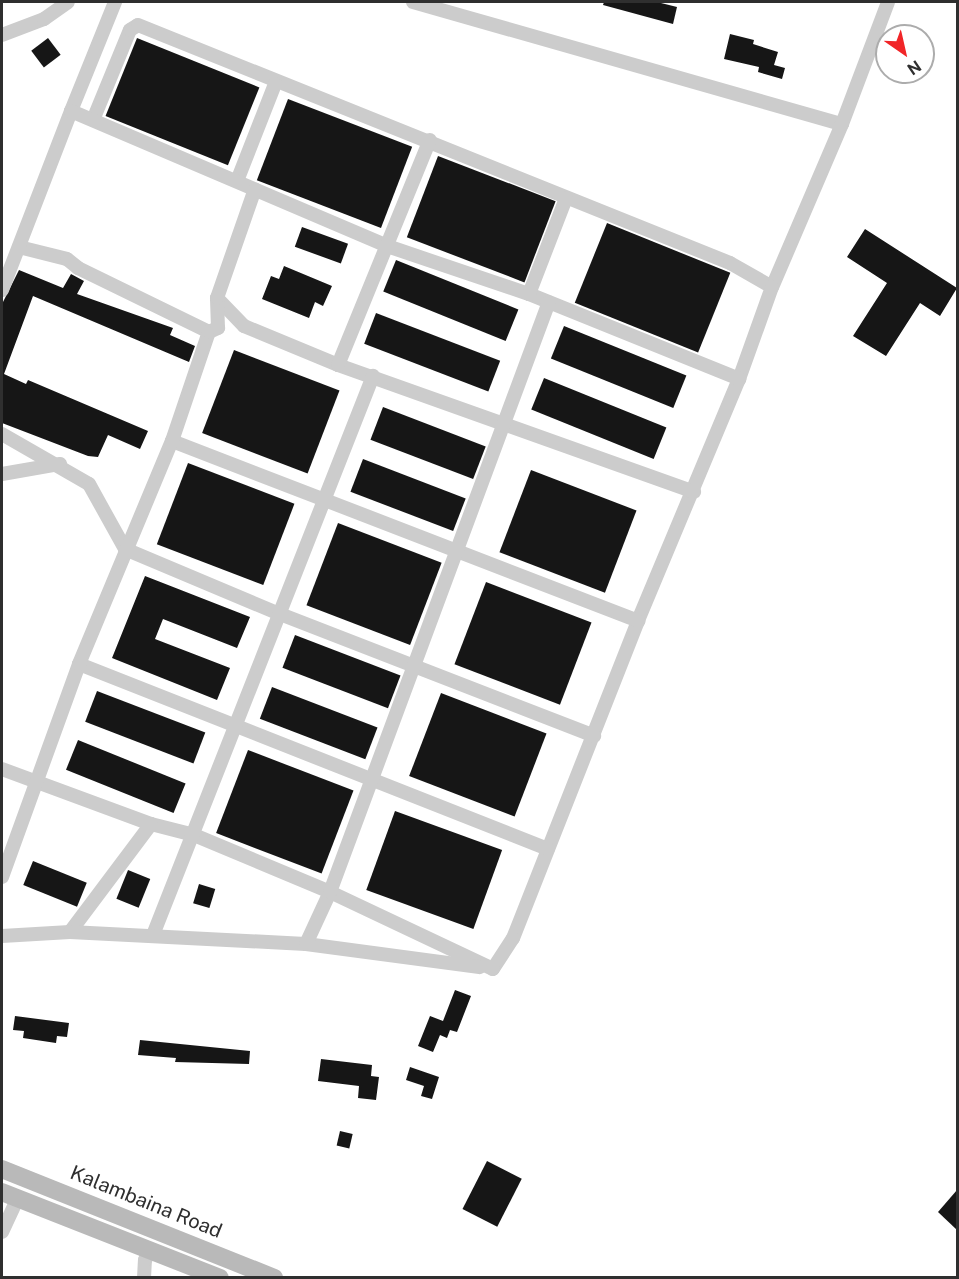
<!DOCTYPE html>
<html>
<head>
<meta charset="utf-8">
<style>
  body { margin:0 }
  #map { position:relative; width:959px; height:1279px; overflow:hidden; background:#fff; font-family:"Public Sans",sans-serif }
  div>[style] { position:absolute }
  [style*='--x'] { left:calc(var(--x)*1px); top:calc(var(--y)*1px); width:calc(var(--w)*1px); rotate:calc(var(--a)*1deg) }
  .building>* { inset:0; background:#161616; transform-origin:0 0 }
  .street>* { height:14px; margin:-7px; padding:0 7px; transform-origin:7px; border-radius:7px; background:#ccc }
  .secondary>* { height:18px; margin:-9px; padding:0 9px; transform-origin:9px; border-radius:9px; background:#b9b9b9 }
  span { translate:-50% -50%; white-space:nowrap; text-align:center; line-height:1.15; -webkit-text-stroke:6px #fff; paint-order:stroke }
  .street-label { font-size:20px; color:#2f2f2f }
  .frame { position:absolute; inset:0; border:3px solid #2f2f2f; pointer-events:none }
  .north { position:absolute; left:875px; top:24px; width:60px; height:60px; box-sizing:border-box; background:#fff; border:2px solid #acacac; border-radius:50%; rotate:146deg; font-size:16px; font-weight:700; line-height:24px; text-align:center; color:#2f2f2f }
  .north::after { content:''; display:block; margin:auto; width:21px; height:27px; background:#f12528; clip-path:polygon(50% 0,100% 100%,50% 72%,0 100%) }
</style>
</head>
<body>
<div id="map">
  <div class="building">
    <i style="clip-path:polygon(604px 2px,657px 2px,677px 7px,673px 24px,603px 5px)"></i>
    <i style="clip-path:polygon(730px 34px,754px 40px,753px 44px,778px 52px,774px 65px,785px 68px,782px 79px,758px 72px,759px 67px,724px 59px)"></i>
    <i style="left:48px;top:38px;width:21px;height:21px;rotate:53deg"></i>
    <i style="left:137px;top:38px;width:132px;height:84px;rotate:22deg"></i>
    <i style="left:288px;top:99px;width:133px;height:87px;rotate:21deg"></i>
    <i style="left:438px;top:156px;width:126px;height:87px;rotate:21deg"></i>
    <i style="left:607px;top:223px;width:133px;height:86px;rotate:22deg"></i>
    <i style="left:302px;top:227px;width:49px;height:21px;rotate:20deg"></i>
    <i style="clip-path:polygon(865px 229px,957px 288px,940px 316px,920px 303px,886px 356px,853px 336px,887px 283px,847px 257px)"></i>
    <i style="left:396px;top:260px;width:132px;height:34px;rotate:22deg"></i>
    <i style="clip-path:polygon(284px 266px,332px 286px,323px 306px,315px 302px,309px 318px,262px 299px,271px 276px,279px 279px)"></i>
    <i style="clip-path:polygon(19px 270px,63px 288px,71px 274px,84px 281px,77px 294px,173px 328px,170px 335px,195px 346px,189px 362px,33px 296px,4px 374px,26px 384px,28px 380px,148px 431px,140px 449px,108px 435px,98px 457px,88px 456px,2px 423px,2px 304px)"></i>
    <i style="left:376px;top:313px;width:133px;height:33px;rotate:21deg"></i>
    <i style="left:564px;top:326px;width:132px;height:35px;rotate:22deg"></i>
    <i style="left:234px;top:350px;width:113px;height:89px;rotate:21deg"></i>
    <i style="left:544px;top:378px;width:132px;height:34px;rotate:22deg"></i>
    <i style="left:383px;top:407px;width:110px;height:35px;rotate:21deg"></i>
    <i style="left:363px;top:459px;width:110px;height:35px;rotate:21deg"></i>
    <i style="left:188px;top:463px;width:114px;height:87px;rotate:21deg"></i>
    <i style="left:531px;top:470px;width:113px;height:88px;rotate:21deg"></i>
    <i style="left:338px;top:523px;width:111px;height:88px;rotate:21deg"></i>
    <i style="clip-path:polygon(145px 576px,250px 617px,237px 648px,163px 619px,155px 639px,230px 668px,217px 700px,112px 658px)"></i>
    <i style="left:486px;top:582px;width:113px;height:88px;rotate:21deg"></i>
    <i style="left:295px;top:635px;width:113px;height:35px;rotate:21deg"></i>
    <i style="left:272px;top:687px;width:113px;height:34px;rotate:21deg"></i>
    <i style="left:97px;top:691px;width:116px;height:33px;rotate:21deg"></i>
    <i style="left:441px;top:693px;width:113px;height:89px;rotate:21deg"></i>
    <i style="left:78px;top:740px;width:116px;height:32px;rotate:22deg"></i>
    <i style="left:248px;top:750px;width:113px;height:89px;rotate:21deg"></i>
    <i style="left:395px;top:811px;width:114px;height:84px;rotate:20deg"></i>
    <i style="left:33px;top:861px;width:58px;height:26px;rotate:22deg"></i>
    <i style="left:128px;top:870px;width:24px;height:31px;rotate:22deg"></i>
    <i style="left:199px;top:884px;width:17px;height:20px;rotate:17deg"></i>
    <i style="clip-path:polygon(455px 990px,471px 996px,457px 1032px,450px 1030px,447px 1038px,440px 1035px,433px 1052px,418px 1046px,430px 1016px,443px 1021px)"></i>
    <i style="clip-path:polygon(15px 1016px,69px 1023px,67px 1037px,57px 1036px,56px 1043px,23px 1038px,24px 1031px,13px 1030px)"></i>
    <i style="clip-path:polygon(140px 1040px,250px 1051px,249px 1064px,175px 1062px,176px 1058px,138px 1055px)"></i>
    <i style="clip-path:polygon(321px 1059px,372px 1065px,371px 1076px,379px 1077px,376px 1100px,358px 1098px,359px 1086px,318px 1081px)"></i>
    <i style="clip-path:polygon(410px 1067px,439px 1077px,432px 1099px,421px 1096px,424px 1086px,406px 1080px)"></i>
    <i style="left:340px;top:1131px;width:13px;height:15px;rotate:13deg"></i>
    <i style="left:487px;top:1161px;width:39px;height:54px;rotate:27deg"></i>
    <i style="clip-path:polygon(957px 1190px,957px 1230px,938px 1212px)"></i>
  </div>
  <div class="street">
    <i style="--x:413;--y:2;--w:446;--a:15.9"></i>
    <i style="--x:842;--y:124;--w:177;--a:113.2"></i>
    <i style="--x:2;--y:35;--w:45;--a:-20.9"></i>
    <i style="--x:44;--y:19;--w:29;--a:-35"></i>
    <i style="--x:71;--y:111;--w:118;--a:-68"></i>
    <i style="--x:93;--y:120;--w:97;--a:-67.7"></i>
    <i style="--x:130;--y:30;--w:9;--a:-32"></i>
    <i style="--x:138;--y:25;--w:638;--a:21.9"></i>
    <i style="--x:730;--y:263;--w:48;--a:29.7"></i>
    <i style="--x:772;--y:287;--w:98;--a:109.7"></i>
    <i style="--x:739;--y:379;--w:262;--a:112.7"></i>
    <i style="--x:638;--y:621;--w:341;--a:111.5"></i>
    <i style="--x:513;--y:938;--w:37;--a:123"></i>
    <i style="--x:842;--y:124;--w:130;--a:-69.3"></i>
    <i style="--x:237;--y:181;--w:104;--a:-68.6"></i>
    <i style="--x:19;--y:247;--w:49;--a:14"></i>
    <i style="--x:67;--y:259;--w:14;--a:39"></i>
    <i style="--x:78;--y:268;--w:146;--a:26"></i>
    <i style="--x:2;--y:290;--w:192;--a:-68.9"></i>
    <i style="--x:71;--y:111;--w:344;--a:23.1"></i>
    <i style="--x:387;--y:246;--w:150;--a:18.7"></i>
    <i style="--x:529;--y:294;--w:227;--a:22"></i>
    <i style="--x:529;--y:294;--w:103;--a:-68.9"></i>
    <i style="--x:217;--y:298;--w:39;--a:46"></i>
    <i style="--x:244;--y:326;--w:102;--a:22.5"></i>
    <i style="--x:338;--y:365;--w:378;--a:19.6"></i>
    <i style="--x:338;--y:365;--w:243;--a:-67.8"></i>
    <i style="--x:2;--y:434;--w:100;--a:29.9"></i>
    <i style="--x:89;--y:484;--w:74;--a:61"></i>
    <i style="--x:125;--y:549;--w:168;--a:22.8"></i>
    <i style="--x:280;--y:614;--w:337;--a:21.2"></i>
    <i style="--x:172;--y:441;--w:500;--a:21.1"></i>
    <i style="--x:2;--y:474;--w:59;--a:-9.8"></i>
    <i style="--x:79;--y:664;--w:504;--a:21.53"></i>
    <i style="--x:2;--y:769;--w:159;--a:20.3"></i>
    <i style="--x:151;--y:824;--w:44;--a:14.3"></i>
    <i style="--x:194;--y:835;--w:147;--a:22.7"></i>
    <i style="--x:330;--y:892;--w:180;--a:25.3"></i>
    <i style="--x:2;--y:877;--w:226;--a:-70.1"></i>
    <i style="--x:79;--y:664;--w:242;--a:-67.4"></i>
    <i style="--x:172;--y:441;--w:115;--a:-71.3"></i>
    <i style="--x:209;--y:332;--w:10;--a:-24"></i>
    <i style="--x:218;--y:328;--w:30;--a:-92"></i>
    <i style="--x:217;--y:298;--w:115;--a:-70.8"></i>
    <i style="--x:70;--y:932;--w:135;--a:-53.1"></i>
    <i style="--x:153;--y:935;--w:601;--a:-68.52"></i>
    <i style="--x:2;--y:936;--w:68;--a:-3.4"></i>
    <i style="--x:70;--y:932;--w:236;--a:2.9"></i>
    <i style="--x:306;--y:944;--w:175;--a:7.6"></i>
    <i style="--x:306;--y:944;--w:57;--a:-65.2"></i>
    <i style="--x:330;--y:892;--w:629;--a:-69.64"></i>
    <i style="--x:2;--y:1232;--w:38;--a:-65"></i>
    <i style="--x:144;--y:1278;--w:18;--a:-87"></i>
    <i style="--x:145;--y:1260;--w:12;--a:-59"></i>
  </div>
  <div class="secondary">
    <i style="--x:2;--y:1169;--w:293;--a:21.8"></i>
    <i style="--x:2;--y:1192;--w:234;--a:21.5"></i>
  </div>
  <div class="street-label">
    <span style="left:146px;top:1202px;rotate:22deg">Kalambaina Road</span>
  </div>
  <div class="frame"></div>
  <div class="north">N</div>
</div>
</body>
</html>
